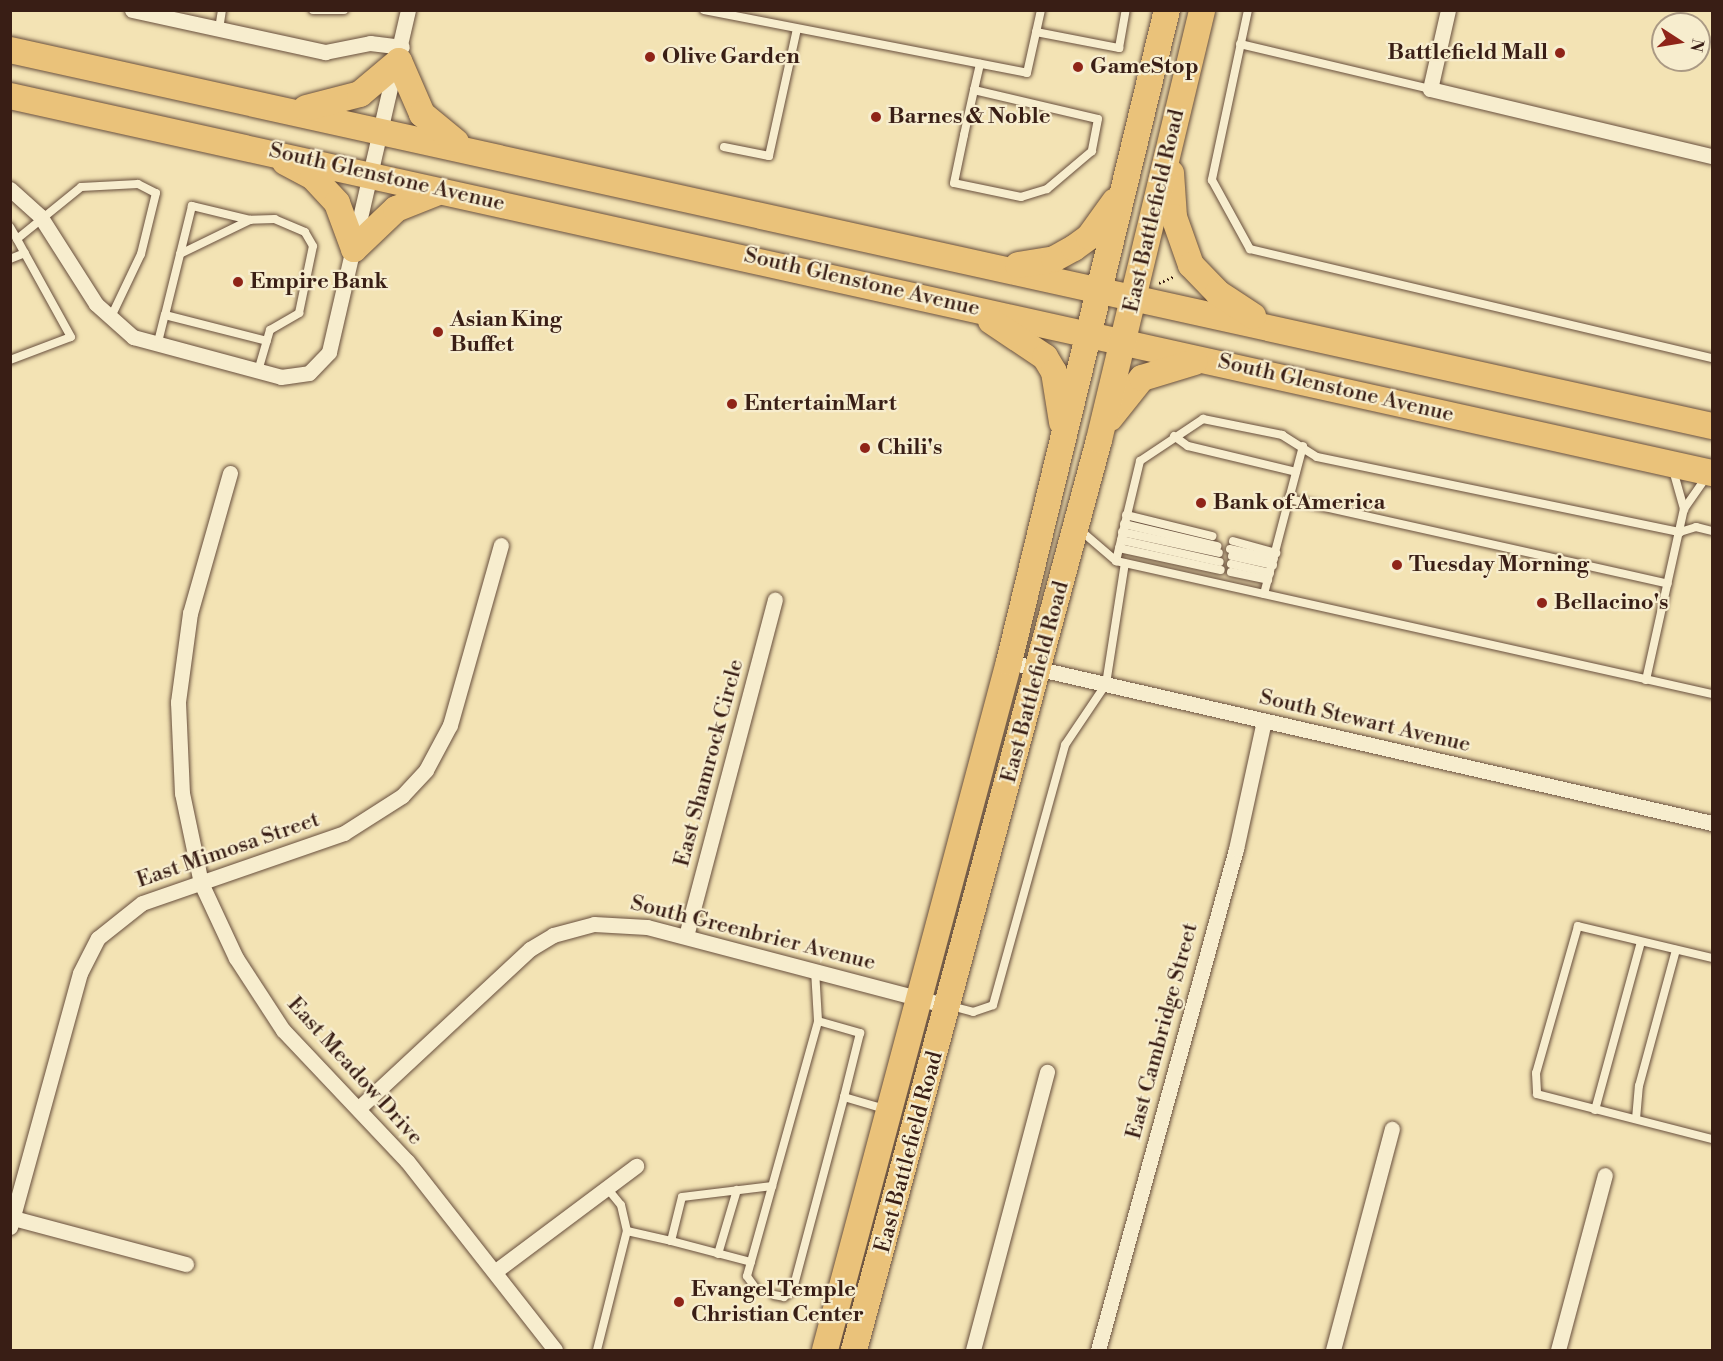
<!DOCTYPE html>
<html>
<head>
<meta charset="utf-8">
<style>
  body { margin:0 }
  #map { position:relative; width:1723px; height:1361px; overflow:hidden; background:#f3e3b4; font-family:"Libre Bodoni",serif }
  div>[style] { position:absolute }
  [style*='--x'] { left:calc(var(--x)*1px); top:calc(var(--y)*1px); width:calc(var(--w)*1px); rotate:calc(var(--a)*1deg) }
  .path>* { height:3px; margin-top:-1.5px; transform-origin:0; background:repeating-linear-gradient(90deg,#391e15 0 1.5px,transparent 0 4.5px) }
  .roads { filter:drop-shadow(0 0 2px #684f3d) drop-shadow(0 0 2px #684f3d) }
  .service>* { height:8px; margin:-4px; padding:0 4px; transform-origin:4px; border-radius:4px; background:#f7edce }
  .minor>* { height:15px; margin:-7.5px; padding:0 7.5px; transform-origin:7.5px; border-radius:7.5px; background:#f7edce }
  .primary>* { height:26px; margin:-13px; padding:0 13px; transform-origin:13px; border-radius:13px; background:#eac27a }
  .dots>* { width:16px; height:16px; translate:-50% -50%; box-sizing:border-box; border:3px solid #f7edce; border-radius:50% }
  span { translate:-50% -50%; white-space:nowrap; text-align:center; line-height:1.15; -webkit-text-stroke:4.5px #f7edce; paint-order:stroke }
  .poi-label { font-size:22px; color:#391e15; font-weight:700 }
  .right { translate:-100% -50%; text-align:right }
  .left { translate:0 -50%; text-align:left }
  .street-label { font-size:22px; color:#391e15 }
  .frame { position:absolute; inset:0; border:12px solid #391e15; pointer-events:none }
  .north { position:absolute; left:1651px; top:12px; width:60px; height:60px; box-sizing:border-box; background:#f7edce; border:2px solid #ab9a84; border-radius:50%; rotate:102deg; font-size:16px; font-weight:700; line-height:24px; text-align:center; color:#391e15 }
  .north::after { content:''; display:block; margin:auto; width:21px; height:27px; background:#8f2418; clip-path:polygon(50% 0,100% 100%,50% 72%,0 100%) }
</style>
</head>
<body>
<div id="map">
  <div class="path">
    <i style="--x:1159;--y:283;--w:17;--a:-24"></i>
  </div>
  <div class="roads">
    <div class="service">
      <i style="--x:313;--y:10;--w:31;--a:0"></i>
      <i style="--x:704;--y:10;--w:329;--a:11"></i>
      <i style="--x:1027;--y:73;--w:65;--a:-77.5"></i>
      <i style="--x:1248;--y:10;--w:174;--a:102"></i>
      <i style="--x:1212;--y:180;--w:79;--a:61.2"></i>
      <i style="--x:1250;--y:249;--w:475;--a:13.3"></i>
      <i style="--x:219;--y:29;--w:19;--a:-81"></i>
      <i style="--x:1036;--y:32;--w:85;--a:10.9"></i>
      <i style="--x:1119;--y:48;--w:39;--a:-80"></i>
      <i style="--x:1240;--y:44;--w:195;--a:13.3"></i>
      <i style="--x:974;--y:90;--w:127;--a:13.2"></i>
      <i style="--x:1098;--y:119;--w:33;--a:101"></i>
      <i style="--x:1092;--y:151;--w:59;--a:139.8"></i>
      <i style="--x:1047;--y:189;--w:27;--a:163"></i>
      <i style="--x:1021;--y:197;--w:68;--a:-168.2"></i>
      <i style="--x:954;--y:183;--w:49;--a:-78.2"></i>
      <i style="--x:964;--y:135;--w:46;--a:-77.5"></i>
      <i style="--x:974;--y:90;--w:27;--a:-77"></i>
      <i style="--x:724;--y:147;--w:46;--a:11.3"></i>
      <i style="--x:769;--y:156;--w:130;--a:-77.6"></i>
      <i style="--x:10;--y:227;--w:14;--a:60"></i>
      <i style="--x:180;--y:254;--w:78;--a:-25.9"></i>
      <i style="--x:10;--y:259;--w:16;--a:-22"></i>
      <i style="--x:157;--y:346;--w:32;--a:-76"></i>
      <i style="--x:10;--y:360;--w:65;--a:-20.7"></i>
      <i style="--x:71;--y:337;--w:112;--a:-118.9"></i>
      <i style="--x:17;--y:239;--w:82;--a:-39.1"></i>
      <i style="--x:81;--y:187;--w:57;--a:-3"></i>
      <i style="--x:138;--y:184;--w:20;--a:27"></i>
      <i style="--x:156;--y:193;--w:63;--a:103.8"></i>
      <i style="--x:141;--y:254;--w:72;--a:115.5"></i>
      <i style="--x:258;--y:371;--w:43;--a:-73.7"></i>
      <i style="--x:270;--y:330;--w:34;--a:-30"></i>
      <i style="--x:299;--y:313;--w:68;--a:-78.2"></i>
      <i style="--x:313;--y:246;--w:16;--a:-120"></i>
      <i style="--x:305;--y:232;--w:33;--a:-157"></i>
      <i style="--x:275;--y:219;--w:25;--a:178"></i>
      <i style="--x:250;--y:220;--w:60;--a:-166.4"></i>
      <i style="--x:192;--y:206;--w:112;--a:103.9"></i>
      <i style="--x:165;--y:315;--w:105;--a:14.3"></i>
      <i style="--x:1174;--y:436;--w:17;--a:36"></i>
      <i style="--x:1188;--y:446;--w:111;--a:13.5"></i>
      <i style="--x:1303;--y:446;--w:55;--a:104.8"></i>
      <i style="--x:1289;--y:499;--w:388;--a:12.6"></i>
      <i style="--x:1673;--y:470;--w:41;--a:74.2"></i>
      <i style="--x:1126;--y:515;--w:89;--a:13.7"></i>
      <i style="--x:1124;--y:524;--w:96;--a:13.3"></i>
      <i style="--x:1080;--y:530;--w:48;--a:40.7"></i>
      <i style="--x:1116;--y:561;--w:611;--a:12.58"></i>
      <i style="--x:1122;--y:532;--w:99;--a:12.2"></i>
      <i style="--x:1121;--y:540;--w:101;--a:12.5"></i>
      <i style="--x:1233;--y:541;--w:45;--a:15.6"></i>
      <i style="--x:1119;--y:548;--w:104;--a:12.2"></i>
      <i style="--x:1230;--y:549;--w:45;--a:12.8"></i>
      <i style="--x:1232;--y:556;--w:42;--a:12.4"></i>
      <i style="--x:1116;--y:561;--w:103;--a:-76.5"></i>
      <i style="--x:1140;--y:461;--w:76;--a:-33.7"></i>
      <i style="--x:1203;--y:419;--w:81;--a:11.4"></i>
      <i style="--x:1282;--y:435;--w:41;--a:32.2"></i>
      <i style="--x:1317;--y:457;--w:371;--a:11.7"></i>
      <i style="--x:1680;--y:532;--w:17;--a:-17"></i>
      <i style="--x:1696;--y:527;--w:16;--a:14"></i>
      <i style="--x:1231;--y:564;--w:40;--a:13"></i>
      <i style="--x:1231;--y:572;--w:38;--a:12"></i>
      <i style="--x:1264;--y:594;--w:98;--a:-75.3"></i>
      <i style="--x:1646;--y:680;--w:175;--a:-77.5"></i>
      <i style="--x:1684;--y:509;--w:40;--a:-55.1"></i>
      <i style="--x:1712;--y:958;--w:138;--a:-166.6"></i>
      <i style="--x:1578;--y:926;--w:153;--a:105.9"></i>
      <i style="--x:1536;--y:1073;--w:21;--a:87"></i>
      <i style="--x:1537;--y:1094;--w:181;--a:14.4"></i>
      <i style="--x:815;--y:970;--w:51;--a:86.6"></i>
      <i style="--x:818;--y:1021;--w:44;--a:15.9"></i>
      <i style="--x:860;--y:1033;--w:66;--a:104"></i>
      <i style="--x:844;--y:1097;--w:43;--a:16.3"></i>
      <i style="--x:951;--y:1006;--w:23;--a:15"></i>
      <i style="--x:973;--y:1012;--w:21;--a:-19"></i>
      <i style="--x:993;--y:1005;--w:270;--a:-74.5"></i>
      <i style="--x:1065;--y:745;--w:73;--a:-56.1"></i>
      <i style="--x:1106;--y:684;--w:122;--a:-81.1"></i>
      <i style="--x:1595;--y:1110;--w:174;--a:-74.7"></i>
      <i style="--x:1636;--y:1119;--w:33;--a:-85"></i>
      <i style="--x:1639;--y:1086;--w:141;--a:-74.8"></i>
      <i style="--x:607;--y:1188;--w:22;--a:51"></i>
      <i style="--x:621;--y:1205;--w:27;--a:77"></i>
      <i style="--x:718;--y:1254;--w:67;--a:-73.5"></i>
      <i style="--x:751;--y:1262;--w:83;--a:-165.3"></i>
      <i style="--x:671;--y:1241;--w:45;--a:-76"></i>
      <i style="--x:682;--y:1197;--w:91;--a:-7"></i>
      <i style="--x:757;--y:1290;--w:17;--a:-126"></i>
      <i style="--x:747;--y:1276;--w:265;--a:-74.4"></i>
      <i style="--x:774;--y:1295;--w:10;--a:11"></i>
      <i style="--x:784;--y:1297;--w:12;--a:-42"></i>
      <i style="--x:793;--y:1289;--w:199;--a:-75.1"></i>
      <i style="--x:597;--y:1350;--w:123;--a:-75.9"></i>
      <i style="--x:627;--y:1231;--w:45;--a:12.8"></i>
    </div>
    <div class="minor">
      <i style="--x:132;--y:10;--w:198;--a:12.3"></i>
      <i style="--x:325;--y:52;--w:46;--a:-11.3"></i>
      <i style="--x:370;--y:43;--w:32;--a:7"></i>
      <i style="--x:1448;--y:10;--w:81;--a:102.8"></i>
      <i style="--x:1430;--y:89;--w:290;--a:13.4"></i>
      <i style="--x:10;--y:189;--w:40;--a:42"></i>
      <i style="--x:40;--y:216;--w:104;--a:57.5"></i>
      <i style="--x:96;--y:304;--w:50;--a:41.7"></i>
      <i style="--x:133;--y:337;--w:153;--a:15.1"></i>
      <i style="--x:281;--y:377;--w:28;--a:-8"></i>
      <i style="--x:309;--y:373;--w:29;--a:-46"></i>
      <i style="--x:329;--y:352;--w:351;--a:-77"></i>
      <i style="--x:230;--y:473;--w:146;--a:105.9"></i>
      <i style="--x:190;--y:613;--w:90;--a:97.7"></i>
      <i style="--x:178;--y:702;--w:91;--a:87.5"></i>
      <i style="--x:182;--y:793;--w:92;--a:78.1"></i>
      <i style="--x:201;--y:883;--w:83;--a:65"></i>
      <i style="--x:236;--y:958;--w:86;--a:56.9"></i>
      <i style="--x:283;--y:1030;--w:180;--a:46.6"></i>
      <i style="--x:407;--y:1161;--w:240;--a:51.9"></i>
      <i style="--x:1009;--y:662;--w:721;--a:12.9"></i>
      <i style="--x:686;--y:936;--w:348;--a:-75.2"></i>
      <i style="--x:360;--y:1107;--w:232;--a:-42.9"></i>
      <i style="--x:530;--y:949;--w:27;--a:-31"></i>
      <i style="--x:553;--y:935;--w:42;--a:-15"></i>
      <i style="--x:594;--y:924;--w:53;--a:3.2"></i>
      <i style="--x:647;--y:927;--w:311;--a:14.7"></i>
      <i style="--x:13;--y:1218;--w:179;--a:14.9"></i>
      <i style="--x:10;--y:1227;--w:263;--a:-74.6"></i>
      <i style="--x:80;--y:973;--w:39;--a:-63"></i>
      <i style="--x:98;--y:938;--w:56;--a:-38.5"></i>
      <i style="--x:142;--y:903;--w:214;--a:-19.1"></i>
      <i style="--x:344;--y:833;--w:69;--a:-32.5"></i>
      <i style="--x:402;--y:796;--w:35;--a:-47"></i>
      <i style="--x:426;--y:770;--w:51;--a:-61.9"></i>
      <i style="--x:450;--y:725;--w:187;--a:-74.2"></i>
      <i style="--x:497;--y:1270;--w:174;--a:-36.8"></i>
      <i style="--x:973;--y:1350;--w:288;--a:-75.1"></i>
      <i style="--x:1098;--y:1350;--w:520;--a:-74.6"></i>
      <i style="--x:1236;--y:849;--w:131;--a:-77.7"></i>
      <i style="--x:1333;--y:1350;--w:229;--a:-75.1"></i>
      <i style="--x:1558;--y:1350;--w:181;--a:-75"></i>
    </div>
    <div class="primary">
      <i style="--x:10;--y:50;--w:1743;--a:12.46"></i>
      <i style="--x:399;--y:61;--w:58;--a:66.5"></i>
      <i style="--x:422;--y:114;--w:44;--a:39.5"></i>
      <i style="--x:10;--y:96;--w:1743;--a:12.49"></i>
      <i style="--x:306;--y:108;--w:56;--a:-14.5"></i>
      <i style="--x:360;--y:94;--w:51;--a:-40.2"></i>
      <i style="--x:285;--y:162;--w:32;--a:28"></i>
      <i style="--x:313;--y:177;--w:35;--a:47"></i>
      <i style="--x:337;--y:203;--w:49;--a:69.7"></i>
      <i style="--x:1171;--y:173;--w:44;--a:86.1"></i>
      <i style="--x:1174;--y:217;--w:51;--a:70.5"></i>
      <i style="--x:1191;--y:265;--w:39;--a:46"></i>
      <i style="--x:1218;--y:293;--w:42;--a:33.3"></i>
      <i style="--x:354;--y:249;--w:58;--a:-43.6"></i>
      <i style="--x:396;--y:209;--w:48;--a:-21.8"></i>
      <i style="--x:1018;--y:265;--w:36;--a:-9"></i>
      <i style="--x:1054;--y:259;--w:23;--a:-29"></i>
      <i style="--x:1074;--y:248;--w:19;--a:-36"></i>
      <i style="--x:1089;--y:237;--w:44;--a:-54.2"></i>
      <i style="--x:991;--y:321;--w:65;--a:33.7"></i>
      <i style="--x:1045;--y:357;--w:17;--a:59"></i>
      <i style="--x:1054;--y:372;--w:51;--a:80.9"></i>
      <i style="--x:1110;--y:418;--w:51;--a:-51.3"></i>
      <i style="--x:1142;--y:378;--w:55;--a:-16.8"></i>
      <i style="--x:825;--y:1350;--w:712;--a:-75.03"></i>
      <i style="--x:1009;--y:662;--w:671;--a:-76.38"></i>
      <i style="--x:854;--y:1350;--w:942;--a:-74.93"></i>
      <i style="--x:1099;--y:440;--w:442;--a:-76.5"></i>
    </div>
  </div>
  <div class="dots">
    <i style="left:1560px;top:53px;background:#8f2418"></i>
    <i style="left:650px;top:57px;background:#8f2418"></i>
    <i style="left:1078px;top:67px;background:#8f2418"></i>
    <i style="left:876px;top:117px;background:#8f2418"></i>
    <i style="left:238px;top:282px;background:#8f2418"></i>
    <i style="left:438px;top:332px;background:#8f2418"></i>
    <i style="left:732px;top:404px;background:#8f2418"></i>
    <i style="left:865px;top:448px;background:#8f2418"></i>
    <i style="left:1201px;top:503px;background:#8f2418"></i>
    <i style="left:1397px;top:565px;background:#8f2418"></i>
    <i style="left:1542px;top:603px;background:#8f2418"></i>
    <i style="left:679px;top:1302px;background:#8f2418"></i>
  </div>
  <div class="poi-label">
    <span class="right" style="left:1548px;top:53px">Battlefield Mall</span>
    <span class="left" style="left:662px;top:57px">Olive Garden</span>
    <span class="left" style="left:1090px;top:67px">GameStop</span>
    <span class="left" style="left:888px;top:117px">Barnes &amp; Noble</span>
    <span class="left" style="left:250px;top:282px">Empire Bank</span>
    <span class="left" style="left:450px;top:332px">Asian King<br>Buffet</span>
    <span class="left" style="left:744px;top:404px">EntertainMart</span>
    <span class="left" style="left:877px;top:448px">Chili's</span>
    <span class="left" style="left:1213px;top:503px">Bank of America</span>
    <span class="left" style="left:1409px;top:565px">Tuesday Morning</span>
    <span class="left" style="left:1554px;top:603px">Bellacino's</span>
    <span class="left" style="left:691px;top:1302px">Evangel Temple<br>Christian Center</span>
  </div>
  <div class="street-label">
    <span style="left:387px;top:177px;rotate:13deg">South Glenstone Avenue</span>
    <span style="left:1154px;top:211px;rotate:-77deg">East Battlefield Road</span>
    <span style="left:862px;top:282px;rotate:13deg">South Glenstone Avenue</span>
    <span style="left:1336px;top:388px;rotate:13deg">South Glenstone Avenue</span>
    <span style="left:1035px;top:682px;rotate:-75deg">East Battlefield Road</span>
    <span style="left:1365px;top:721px;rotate:13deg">South Stewart Avenue</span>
    <span style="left:709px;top:763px;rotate:-75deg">East Shamrock Circle</span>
    <span style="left:228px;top:850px;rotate:-19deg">East Mimosa Street</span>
    <span style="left:753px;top:933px;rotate:14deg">South Greenbrier Avenue</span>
    <span style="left:1162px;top:1031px;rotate:-75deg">East Cambridge Street</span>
    <span style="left:355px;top:1071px;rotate:48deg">East Meadow Drive</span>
    <span style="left:909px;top:1152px;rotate:-75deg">East Battlefield Road</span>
  </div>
  <div class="frame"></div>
  <div class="north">N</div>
</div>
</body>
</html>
